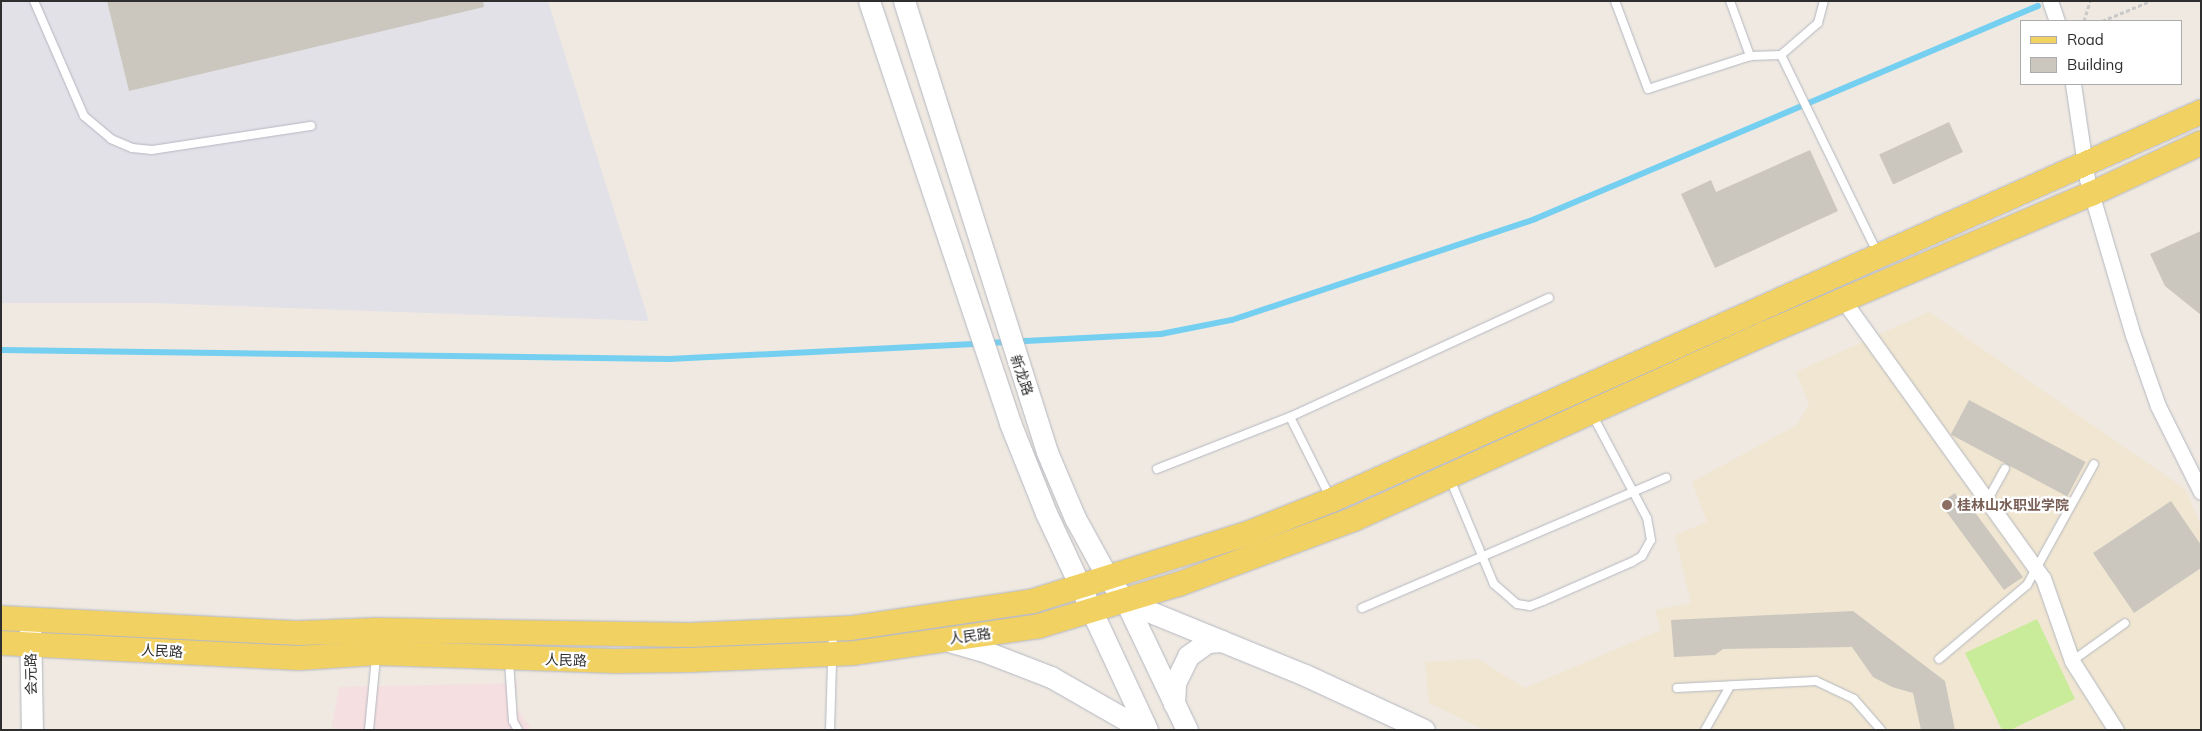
<!DOCTYPE html>
<html>
<head>
<meta charset="utf-8">
<style>
  body { margin:0 }
  #map { position:relative; width:2202px; height:731px; overflow:hidden; background:#efe9e1; font-family:Mulish,"Noto Sans SC",sans-serif }
  div>[style] { position:absolute }
  [style*='--x'] { left:calc(var(--x)*1px); top:calc(var(--y)*1px); width:calc(var(--w)*1px); rotate:calc(var(--a)*1deg) }
  .industrial>* { inset:0; background:#e3e1e8 }
  .education>* { inset:0; background:#f0e6d1 }
  .medical>* { inset:0; background:#f5dfe0 }
  .pitch>* { inset:0; background:#c9ec9a }
  .stream>* { height:5.5px; margin:-2.75px; padding:0 2.75px; transform-origin:2.75px; border-radius:2.75px; background:#75cff0 }
  .building>* { inset:0; background:#cbc7bf; transform-origin:0 0 }
  .path>* { height:3px; margin-top:-1.5px; transform-origin:0; background:repeating-linear-gradient(90deg,#c9c9c9 0 4px,transparent 0 6.5px) }
  .roads { filter:drop-shadow(0 0 1px #b4b7c1) drop-shadow(0 0 1px #b4b7c1) }
  .lane>* { height:8px; margin:-4px; padding:0 4px; transform-origin:4px; border-radius:4px; background:#fff }
  .street>* { height:15px; margin:-7.5px; padding:0 7.5px; transform-origin:7.5px; border-radius:7.5px; background:#fff }
  .secondary>* { height:21px; margin:-10.5px; padding:0 10.5px; transform-origin:10.5px; border-radius:10.5px; background:#fff }
  .primary>* { height:24px; margin:-12px; padding:0 12px; transform-origin:12px; border-radius:12px; background:#f2d163 }
  .dots>* { width:14px; height:14px; translate:-50% -50%; box-sizing:border-box; border:2px solid #fff; border-radius:50% }
  span { translate:-50% -50%; white-space:nowrap; text-align:center; line-height:1.15; -webkit-text-stroke:4.5px #fff; paint-order:stroke }
  .street-label { font-size:14px; color:#2e2e2e }
  .education-label { font-size:14px; color:#785e54; font-weight:700 }
  .left { translate:0 -50%; text-align:left }
  .frame { position:absolute; inset:0; border:2px solid #2e2e2e; pointer-events:none }
  .legend { position:absolute; left:2020px; top:20px; width:162px; height:65px; box-sizing:border-box; background:#fff; border:1px solid #ababab; margin:0; padding:6px 9px; list-style:none; font-size:15px; color:#2e2e2e }
  .legend li { display:flex; align-items:center; gap:10px; height:25px }
  .legend b { width:25px; border:1px solid #ababab }
</style>
</head>
<body>
<div id="map">
  <div class="industrial">
    <i style="clip-path:polygon(1px 1px,548px 1px,649px 321px,154px 303px,1px 303px)"></i>
  </div>
  <div class="education">
    <i style="clip-path:polygon(1929px 312px,2185px 489px,2201px 526px,2201px 730px,1485px 730px,1429px 703px,1425px 662px,1478px 659px,1525px 688px,1661px 630px,1655px 610px,1691px 603px,1675px 535px,1707px 522px,1692px 482px,1797px 425px,1809px 404px,1796px 372px)"></i>
  </div>
  <div class="medical">
    <i style="clip-path:polygon(517px 683px,515px 706px,532px 730px,331px 730px,339px 687px)"></i>
  </div>
  <div class="pitch">
    <i style="clip-path:polygon(2037px 619px,2075px 699px,2010px 730px,2002px 730px,1965px 653px)"></i>
  </div>
  <div class="stream">
    <i style="--x:988;--y:343;--w:173;--a:-3"></i>
    <i style="--x:1161;--y:334;--w:72;--a:-11.2"></i>
    <i style="--x:1232;--y:320;--w:319;--a:-18.4"></i>
    <i style="--x:1535;--y:219;--w:546;--a:-22.95"></i>
    <i style="--x:1;--y:350;--w:668;--a:0.77"></i>
    <i style="--x:669;--y:359;--w:310;--a:-2.8"></i>
  </div>
  <div class="building">
    <i style="clip-path:polygon(107px 1px,483px 1px,484px 7px,129px 91px)"></i>
    <i style="left:1949px;top:122px;width:33px;height:77px;rotate:65deg"></i>
    <i style="clip-path:polygon(1810px 150px,1838px 211px,1715px 268px,1681px 194px,1711px 180px,1716px 192px)"></i>
    <i style="clip-path:polygon(2201px 231px,2201px 315px,2165px 286px,2150px 254px)"></i>
    <i style="left:1969px;top:400px;width:132px;height:39px;rotate:28deg"></i>
    <i style="clip-path:polygon(1955px 493px,1958px 498px,1962px 495px,2023px 577px,2004px 590px,1940px 503px)"></i>
    <i style="clip-path:polygon(2171px 501px,2201px 545px,2201px 568px,2134px 613px,2093px 553px)"></i>
    <i style="clip-path:polygon(1853px 611px,1945px 681px,1955px 730px,1921px 730px,1913px 693px,1892px 687px,1873px 677px,1852px 647px,1723px 649px,1715px 655px,1674px 657px,1671px 620px)"></i>
  </div>
  <div class="path">
    <i style="--x:2084;--y:21;--w:21;--a:-73"></i>
    <i style="--x:2102;--y:21;--w:52;--a:-22.6"></i>
  </div>
  <div class="roads">
    <div class="lane">
      <i style="--x:34;--y:1;--w:125;--a:66.5"></i>
      <i style="--x:84;--y:116;--w:35;--a:40"></i>
      <i style="--x:111;--y:139;--w:23;--a:23"></i>
      <i style="--x:132;--y:148;--w:20;--a:6"></i>
      <i style="--x:152;--y:150;--w:161;--a:-8.6"></i>
      <i style="--x:1615;--y:1;--w:94;--a:69.4"></i>
      <i style="--x:1648;--y:89;--w:107;--a:-17.9"></i>
      <i style="--x:1750;--y:56;--w:31;--a:-2"></i>
      <i style="--x:1781;--y:55;--w:221;--a:64"></i>
      <i style="--x:1730;--y:1;--w:59;--a:70"></i>
      <i style="--x:1781;--y:55;--w:49;--a:-40.9"></i>
      <i style="--x:1818;--y:23;--w:23;--a:-75"></i>
      <i style="--x:1290;--y:417;--w:92;--a:63.4"></i>
      <i style="--x:1157;--y:469;--w:143;--a:-21.4"></i>
      <i style="--x:1290;--y:417;--w:285;--a:-24.7"></i>
      <i style="--x:1450;--y:479;--w:114;--a:67.3"></i>
      <i style="--x:1494;--y:584;--w:30;--a:41"></i>
      <i style="--x:1517;--y:604;--w:13;--a:9"></i>
      <i style="--x:1530;--y:606;--w:14;--a:-21"></i>
      <i style="--x:1543;--y:601;--w:97;--a:-23.7"></i>
      <i style="--x:1632;--y:562;--w:12;--a:-31"></i>
      <i style="--x:1642;--y:556;--w:18;--a:-61"></i>
      <i style="--x:1651;--y:540;--w:22;--a:-100"></i>
      <i style="--x:1647;--y:518;--w:118;--a:-117.9"></i>
      <i style="--x:1987;--y:501;--w:37;--a:-61"></i>
      <i style="--x:1362;--y:608;--w:331;--a:-23.2"></i>
      <i style="--x:1939;--y:659;--w:115;--a:-40.1"></i>
      <i style="--x:2027;--y:585;--w:138;--a:-61"></i>
      <i style="--x:509;--y:661;--w:60;--a:86.2"></i>
      <i style="--x:513;--y:721;--w:10;--a:61"></i>
      <i style="--x:2072;--y:661;--w:65;--a:-35.6"></i>
      <i style="--x:1677;--y:688;--w:139;--a:-2.9"></i>
      <i style="--x:1816;--y:681;--w:42;--a:25.3"></i>
      <i style="--x:1854;--y:699;--w:41;--a:48.9"></i>
      <i style="--x:369;--y:730;--w:73;--a:-84.5"></i>
      <i style="--x:830;--y:730;--w:99;--a:-88.3"></i>
      <i style="--x:1705;--y:730;--w:51;--a:-60.4"></i>
    </div>
    <div class="street">
      <i style="--x:2050;--y:1;--w:21;--a:71"></i>
      <i style="--x:2073;--y:84;--w:96;--a:81.6"></i>
      <i style="--x:2087;--y:179;--w:163;--a:73.6"></i>
      <i style="--x:2133;--y:335;--w:75;--a:70.6"></i>
      <i style="--x:2158;--y:406;--w:96;--a:63.4"></i>
      <i style="--x:1843;--y:300;--w:342;--a:54.3"></i>
      <i style="--x:2043;--y:578;--w:88;--a:70.7"></i>
      <i style="--x:2072;--y:661;--w:82;--a:57.5"></i>
    </div>
    <div class="secondary">
      <i style="--x:869;--y:1;--w:445;--a:71.5"></i>
      <i style="--x:1010;--y:423;--w:97;--a:68.2"></i>
      <i style="--x:1046;--y:513;--w:239;--a:65"></i>
      <i style="--x:904;--y:1;--w:473;--a:72.4"></i>
      <i style="--x:1047;--y:452;--w:72;--a:67"></i>
      <i style="--x:1075;--y:518;--w:68;--a:61.2"></i>
      <i style="--x:1108;--y:578;--w:30;--a:53"></i>
      <i style="--x:1126;--y:602;--w:142;--a:64.5"></i>
      <i style="--x:1126;--y:602;--w:193;--a:22.2"></i>
      <i style="--x:1305;--y:675;--w:131;--a:24.8"></i>
      <i style="--x:30;--y:619;--w:111;--a:89"></i>
      <i style="--x:945;--y:640;--w:37;--a:16"></i>
      <i style="--x:981;--y:650;--w:75;--a:21.1"></i>
      <i style="--x:1051;--y:677;--w:107;--a:29.7"></i>
      <i style="--x:1174;--y:704;--w:21;--a:-87"></i>
      <i style="--x:1175;--y:683;--w:30;--a:-64"></i>
      <i style="--x:1188;--y:656;--w:24;--a:-36"></i>
      <i style="--x:1207;--y:642;--w:15;--a:-4"></i>
    </div>
    <div class="primary">
      <i style="--x:1;--y:618;--w:299;--a:2.9"></i>
      <i style="--x:300;--y:633;--w:77;--a:-2.2"></i>
      <i style="--x:377;--y:630;--w:313;--a:0.9"></i>
      <i style="--x:690;--y:635;--w:161;--a:-2.5"></i>
      <i style="--x:851;--y:628;--w:184;--a:-8.4"></i>
      <i style="--x:1033;--y:601;--w:226;--a:-17.5"></i>
      <i style="--x:1249;--y:533;--w:89;--a:-21.7"></i>
      <i style="--x:1332;--y:500;--w:952;--a:-24.06"></i>
      <i style="--x:1;--y:643;--w:298;--a:2.9"></i>
      <i style="--x:299;--y:658;--w:77;--a:-3.7"></i>
      <i style="--x:376;--y:653;--w:239;--a:1.9"></i>
      <i style="--x:615;--y:661;--w:75;--a:-0.8"></i>
      <i style="--x:690;--y:660;--w:164;--a:-2.4"></i>
      <i style="--x:854;--y:653;--w:187;--a:-8.3"></i>
      <i style="--x:1039;--y:626;--w:146;--a:-16.7"></i>
      <i style="--x:1179;--y:584;--w:187;--a:-20.4"></i>
      <i style="--x:1354;--y:519;--w:452;--a:-24.3"></i>
      <i style="--x:1766;--y:333;--w:353;--a:-23.2"></i>
      <i style="--x:2091;--y:194;--w:121;--a:-24.9"></i>
    </div>
  </div>
  <div class="dots">
    <i style="left:1947px;top:505px;background:#8d6e63"></i>
  </div>
  <div class="street-label">
    <span style="left:1022px;top:375px;rotate:71deg">新龙路</span>
    <span style="left:970px;top:636px;rotate:-8deg">人民路</span>
    <span style="left:162px;top:651px;rotate:3deg">人民路</span>
    <span style="left:566px;top:660px;rotate:2deg">人民路</span>
    <span style="left:31px;top:674px;rotate:-91deg">会元路</span>
  </div>
  <div class="education-label">
    <span class="left" style="left:1957px;top:505px">桂林山水职业学院</span>
  </div>
  <div class="frame"></div>
  <ul class="legend">
  <li><b style="height:6px;background:#f2d163"></b>Road</li>
  <li><b style="height:14px;background:#cbc7bf"></b>Building</li>
  </ul>
</div>
</body>
</html>
